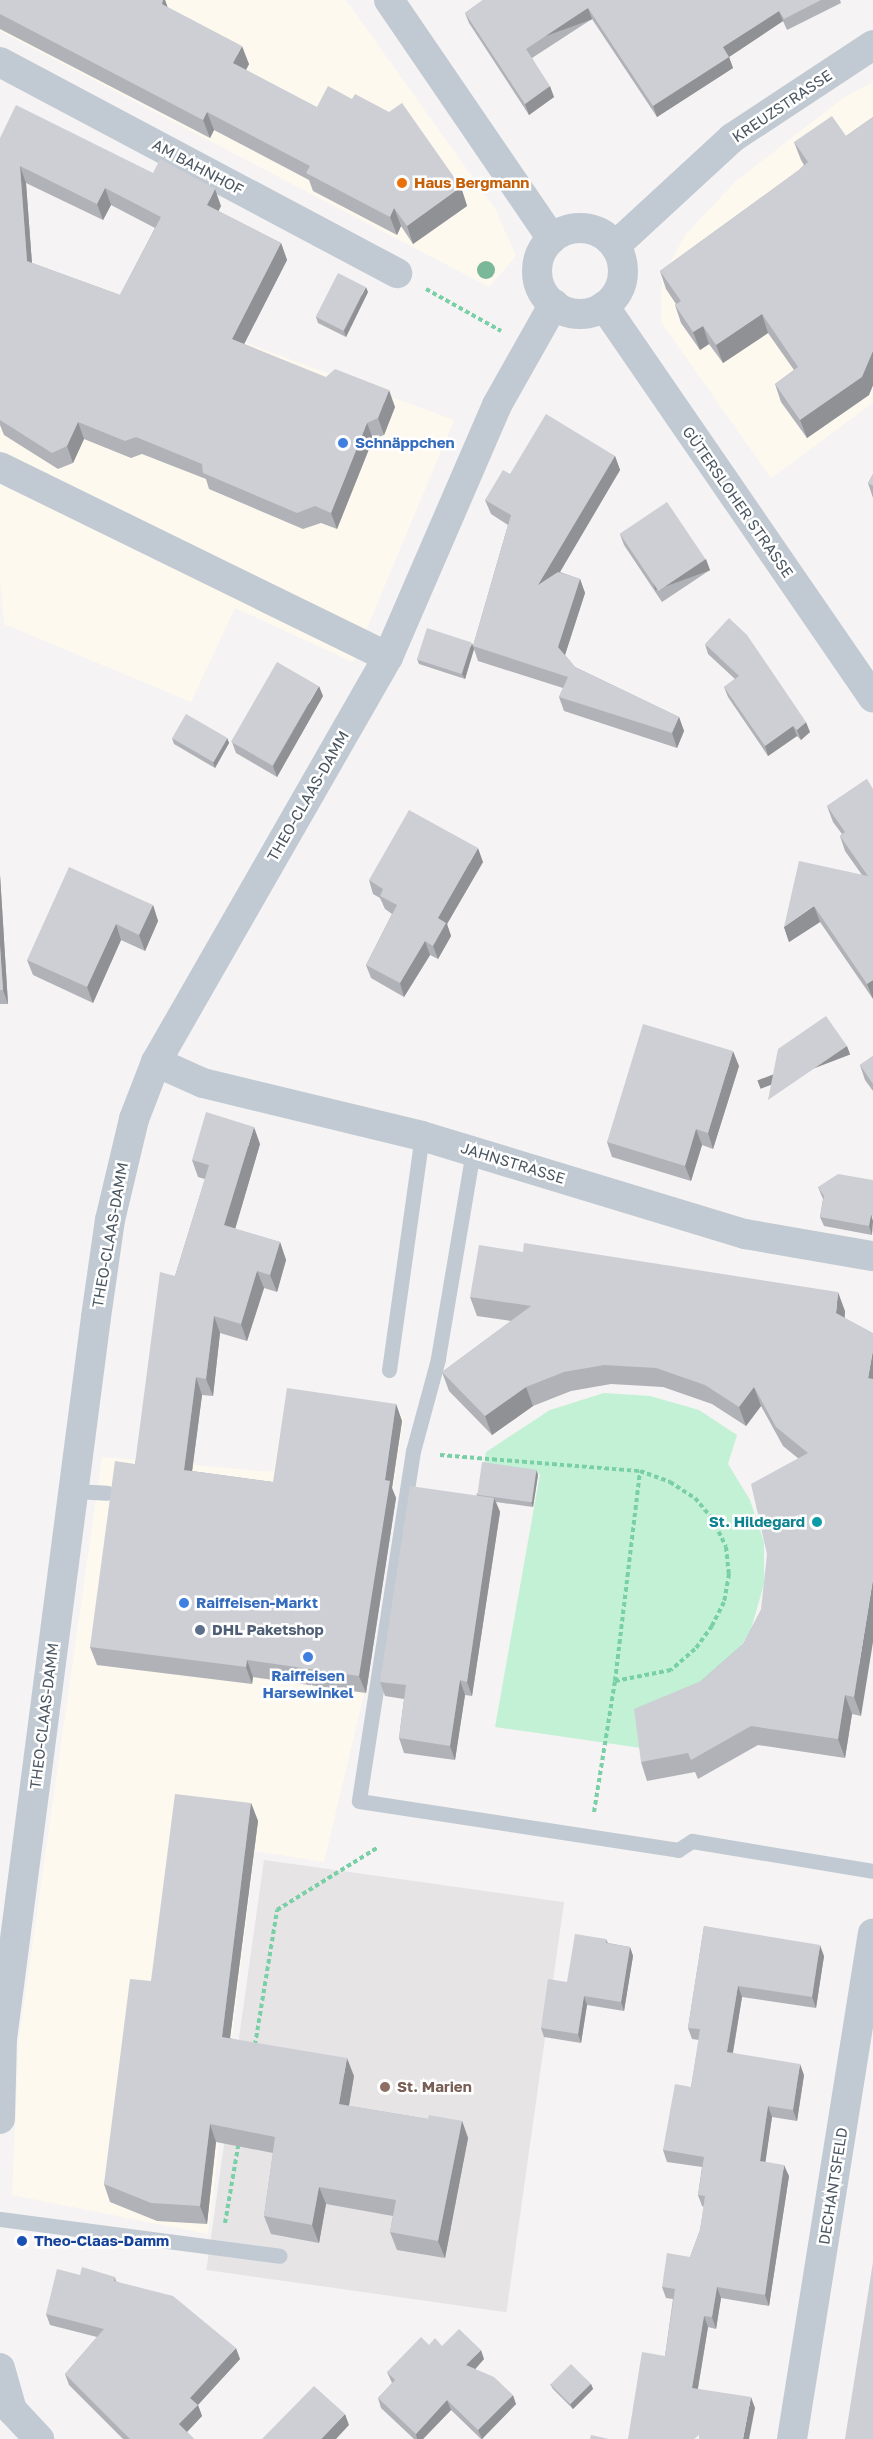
<!DOCTYPE html>
<html>
<head>
<meta charset="utf-8">
<style>
  body { margin:0 }
  #map { position:relative; width:873px; height:2439px; overflow:hidden; background:#f5f3f3; font-family:"Golos Text",sans-serif }
  div>[style] { position:absolute }
  [style*='--x'] { left:calc(var(--x)*1px); top:calc(var(--y)*1px); width:calc(var(--w)*1px); rotate:calc(var(--a)*1deg) }
  .commercial>* { inset:0; background:#fdf9ef }
  .education>* { inset:0; background:#e6e4e5; transform-origin:0 0 }
  .green>* { inset:0; background:#c3f1d5 }
  .path>* { height:4px; margin-top:-2px; transform-origin:0; background:repeating-linear-gradient(90deg,#7ad0a6 0 4.5px,transparent 0 7.5px) }
  .service>* { height:15px; margin:-7.5px; padding:0 7.5px; transform-origin:7.5px; border-radius:7.5px; background:#c1cad2 }
  .minor>* { height:30px; margin:-15px; padding:0 15px; transform-origin:15px; border-radius:15px; background:#c1cad2 }
  .minor>.ring { margin:-15px; padding:0; box-sizing:content-box; background:none; border:30px solid #c1cad2; border-radius:50% }
  .trees>* { width:18px; height:18px; margin:-9px; border-radius:50%; background:#7bb799 }
  .wall>* { inset:0; background:#b0b2b7 }
  .shaded-wall>* { inset:0; background:#909195; transform-origin:0 0 }
  .building>* { inset:0; background:#cdcfd5; transform-origin:0 0 }
  .dots>* { width:16px; height:16px; translate:-50% -50%; box-sizing:border-box; border:3px solid #fff; border-radius:50% }
  span { translate:-50% -50%; white-space:nowrap; text-align:center; line-height:1.15; -webkit-text-stroke:5px #fff; paint-order:stroke }
  .street-label { font-size:15px; color:#4a5661 }
  .food-label { font-size:15px; color:#c56008; font-weight:700 }
  .left { translate:0 -50%; text-align:left }
  .shop-label { font-size:15px; color:#366cbe; font-weight:700 }
  .culture-label { font-size:15px; color:#0d838f; font-weight:700 }
  .right { translate:-100% -50%; text-align:right }
  .service-label { font-size:15px; color:#4e5e75; font-weight:700 }
  .education-label { font-size:15px; color:#785e54; font-weight:700 }
  .transit-label { font-size:15px; color:#164399; font-weight:700 }
</style>
</head>
<body>
<div id="map">
  <div class="commercial">
    <i style="clip-path:polygon(0 0,346px 0,496px 210px,516px 256px,489px 287px,0 31px)"></i>
    <i style="clip-path:polygon(873px 82px,873px 403px,771px 478px,661px 322px,662px 277px,686px 234px,737px 180px,843px 98px)"></i>
    <i style="clip-path:polygon(0 252px,454px 420px,353px 662px,235px 608px,191px 702px,4px 624px,0 579px)"></i>
    <i style="clip-path:polygon(286px 1399px,404px 1416px,364px 1694px,324px 1862px,255px 1851px,208px 2234px,12px 2195px,19px 2038px,102px 1457px,273px 1472px)"></i>
  </div>
  <div class="education">
    <i style="left:264px;top:1860px;width:303px;height:414px;rotate:8deg"></i>
  </div>
  <div class="green">
    <i style="clip-path:polygon(604px 1393px,650px 1396px,699px 1410px,737px 1435px,728px 1464px,750px 1500px,764px 1542px,764px 1584px,751px 1629px,722px 1678px,641px 1748px,495px 1727px,540px 1474px,484px 1465px,486px 1452px,550px 1410px)"></i>
  </div>
  <div class="path">
    <i style="--x:426;--y:289;--w:86;--a:29.2"></i>
    <i style="--x:440;--y:1455;--w:201;--a:4.6"></i>
    <i style="--x:640;--y:1471;--w:32;--a:20"></i>
    <i style="--x:670;--y:1482;--w:30;--a:33"></i>
    <i style="--x:695;--y:1498;--w:26;--a:50"></i>
    <i style="--x:712;--y:1518;--w:32;--a:64"></i>
    <i style="--x:726;--y:1547;--w:27;--a:84"></i>
    <i style="--x:729;--y:1574;--w:28;--a:100"></i>
    <i style="--x:724;--y:1602;--w:27;--a:117"></i>
    <i style="--x:712;--y:1626;--w:29;--a:126"></i>
    <i style="--x:695;--y:1649;--w:32;--a:139"></i>
    <i style="--x:671;--y:1670;--w:57;--a:168.9"></i>
    <i style="--x:594;--y:1812;--w:133;--a:-80.9"></i>
    <i style="--x:615;--y:1681;--w:211;--a:-83.2"></i>
    <i style="--x:255;--y:2045;--w:137;--a:-80.7"></i>
    <i style="--x:277;--y:1910;--w:118;--a:-31.8"></i>
    <i style="--x:225;--y:2223;--w:83;--a:-80.3"></i>
  </div>
  <div class="service">
    <i style="--x:473;--y:1151;--w:211;--a:99.6"></i>
    <i style="--x:438;--y:1359;--w:95;--a:105.2"></i>
    <i style="--x:413;--y:1451;--w:354;--a:98.8"></i>
    <i style="--x:359;--y:1801;--w:323;--a:8.7"></i>
    <i style="--x:678;--y:1850;--w:17;--a:-33"></i>
    <i style="--x:692;--y:1841;--w:183;--a:9.4"></i>
    <i style="--x:389;--y:1370;--w:236;--a:-82"></i>
    <i style="--x:74;--y:1491;--w:33;--a:3"></i>
    <i style="--x:0;--y:2219;--w:282;--a:7.5"></i>
  </div>
  <div class="minor">
    <i style="--x:389;--y:0;--w:289;--a:55.7"></i>
    <i style="--x:0;--y:62;--w:450;--a:28"></i>
    <i class="ring" style="left:537px;top:228px;width:56px;height:56px"></i>
    <i style="--x:615;--y:246;--w:159;--a:-42.7"></i>
    <i style="--x:732;--y:138;--w:169;--a:-33.4"></i>
    <i style="--x:604;--y:306;--w:475;--a:55.5"></i>
    <i style="--x:0;--y:467;--w:432;--a:26.1"></i>
    <i style="--x:156;--y:1062;--w:51;--a:24.1"></i>
    <i style="--x:203;--y:1083;--w:225;--a:13.6"></i>
    <i style="--x:422;--y:1136;--w:338;--a:16.9"></i>
    <i style="--x:745;--y:1234;--w:130;--a:9.8"></i>
    <i style="--x:0;--y:2119;--w:80;--a:-88.6"></i>
    <i style="--x:2;--y:2039;--w:728;--a:-82.58"></i>
    <i style="--x:96;--y:1317;--w:98;--a:-81.8"></i>
    <i style="--x:110;--y:1220;--w:104;--a:-76.6"></i>
    <i style="--x:134;--y:1119;--w:61;--a:-68.9"></i>
    <i style="--x:156;--y:1062;--w:467;--a:-60.2"></i>
    <i style="--x:388;--y:657;--w:275;--a:-66.6"></i>
    <i style="--x:497;--y:405;--w:116;--a:-60.6"></i>
    <i style="--x:0;--y:2368;--w:44;--a:74.1"></i>
    <i style="--x:12;--y:2410;--w:40;--a:47"></i>
    <i style="--x:792;--y:2439;--w:512;--a:-80.91"></i>
  </div>
  <div class="trees">
    <i style="left:486px;top:270px"></i>
  </div>
  <div class="wall">
    <i style="clip-path:polygon(0 0,165px 0,167px 7px,249px 64px,246px 70px,461px 187px,467px 206px,413px 244px,401px 226px,397px 235px,313px 191px,309px 180px,214px 130px,210px 138px,0 29px)"></i>
    <i style="clip-path:polygon(483px 0,840px 0,841px 3px,787px 30px,783px 21px,729px 57px,733px 68px,657px 117px,592px 19px,532px 58px,554px 97px,529px 115px,469px 23px,465px 13px)"></i>
    <i style="clip-path:polygon(873px 117px,873px 385px,869px 395px,807px 438px,781px 402px,775px 384px,794px 370px,768px 333px,723px 363px,709px 344px,700px 350px,681px 323px,675px 305px,676px 304px,666px 289px,660px 271px,799px 170px,804px 165px,801px 160px,794px 142px,846px 136px)"></i>
    <i style="clip-path:polygon(evenodd,0 138px,153px 173px,221px 206px,218px 211px,281px 243px,287px 260px,244px 344px,395px 407px,384px 435px,373px 439px,337px 529px,321px 523px,303px 529px,209px 489px,206px 479px,142px 454px,131px 458px,84px 439px,73px 463px,58px 469px,4px 435px,0 425px,0 138px,26px 183px,103px 220px,111px 205px,155px 228px,120px 295px,32px 263px,26px 183px)"></i>
    <i style="clip-path:polygon(368px 292px,346px 337px,318px 323px,316px 317px)"></i>
    <i style="clip-path:polygon(615px 456px,620px 470px,560px 572px,580px 579px,585px 593px,565px 655px,575px 667px,679px 717px,684px 731px,677px 748px,564px 711px,559px 697px,563px 688px,478px 661px,474px 649px,465px 679px,419px 664px,417px 659px,473px 646px,508px 525px,491px 514px,485px 500px,510px 474px)"></i>
    <i style="clip-path:polygon(873px 474px,873px 498px,868px 483px)"></i>
    <i style="clip-path:polygon(620px 534px,710px 570px,662px 602px,624px 545px)"></i>
    <i style="clip-path:polygon(705px 644px,810px 732px,801px 740px,797px 736px,768px 756px,728px 697px,724px 687px,735px 679px,708px 654px)"></i>
    <i style="clip-path:polygon(323px 696px,277px 777px,236px 753px,232px 742px)"></i>
    <i style="clip-path:polygon(172px 738px,227px 738px,229px 743px,215px 768px,174px 744px)"></i>
    <i style="clip-path:polygon(867px 779px,873px 999px,820px 922px,789px 942px,784px 927px,862px 875px,845px 851px,840px 836px,842px 834px,833px 822px,827px 806px)"></i>
    <i style="clip-path:polygon(483px 862px,447px 924px,451px 936px,438px 959px,430px 955px,404px 997px,371px 978px,366px 965px,392px 914px,385px 909px,380px 898px,373px 894px,369px 880px)"></i>
    <i style="clip-path:polygon(0 875px,8px 1004px,0 1004px)"></i>
    <i style="clip-path:polygon(153px 905px,158px 921px,145px 951px,121px 940px,93px 1003px,33px 975px,27px 960px)"></i>
    <i style="clip-path:polygon(873px 1056px,873px 1091px,865px 1080px,860px 1065px)"></i>
    <i style="clip-path:polygon(739px 1066px,713px 1149px,702px 1145px,691px 1181px,612px 1157px,607px 1142px)"></i>
    <i style="clip-path:polygon(260px 1144px,235px 1229px,280px 1242px,286px 1260px,277px 1292px,264px 1288px,247px 1341px,220px 1333px,213px 1396px,202px 1395px,192px 1471px,273px 1482px,396px 1404px,402px 1421px,392px 1488px,396px 1498px,366px 1693px,253px 1677px,252px 1684px,97px 1665px,90px 1647px,135px 1464px,175px 1276px,205px 1179px,198px 1177px,192px 1160px)"></i>
    <i style="clip-path:polygon(873px 1180px,872px 1235px,824px 1226px,820px 1217px,823px 1199px,818px 1187px)"></i>
    <i style="clip-path:polygon(470px 1297px,845px 1311px,845px 1318px,861px 1716px,852px 1714px,845px 1758px,758px 1745px,698px 1779px,695px 1772px,647px 1781px,641px 1762px,701px 1681px,743px 1644px,761px 1610px,799px 1459px,783px 1446px,761px 1406px,746px 1426px,712px 1404px,663px 1387px,611px 1384px,571px 1391px,533px 1406px,492px 1435px,449px 1391px,442px 1372px,511px 1321px,477px 1316px)"></i>
    <i style="clip-path:polygon(536px 1470px,538px 1475px,533px 1507px,496px 1502px,500px 1512px,472px 1696px,465px 1695px,455px 1760px,404px 1753px,399px 1738px,404px 1699px,385px 1696px,380px 1682px,477px 1495px,476px 1494px)"></i>
    <i style="clip-path:polygon(251px 1803px,258px 1821px,230px 2038px,354px 2076px,349px 2106px,428px 2119px,462px 2121px,468px 2138px,445px 2258px,397px 2250px,390px 2232px,393px 2216px,326px 2204px,319px 2243px,271px 2234px,264px 2216px,273px 2153px,216px 2142px,207px 2224px,157px 2221px,110px 2202px,104px 2184px,151px 1981px)"></i>
    <i style="clip-path:polygon(704px 1926px,824px 1956px,816px 2008px,742px 1997px,733px 2053px,804px 2075px,797px 2121px,772px 2117px,765px 2162px,789px 2176px,769px 2306px,721px 2298px,716px 2329px,708px 2327px,698px 2389px,755px 2408px,628px 2439px,665px 2356px,673px 2299px,666px 2298px,662px 2287px,690px 2257px,700px 2230px,704px 2207px,702px 2206px,698px 2195px,702px 2167px,667px 2162px,663px 2150px,691px 2087px,699px 2040px,692px 2039px,688px 2028px)"></i>
    <i style="clip-path:polygon(606px 1939px,608px 1943px,630px 1947px,633px 1956px,624px 2011px,587px 2005px,581px 2043px,544px 2037px,541px 2028px,567px 1982px)"></i>
    <i style="clip-path:polygon(80px 2275px,115px 2277px,116px 2281px,240px 2359px,198px 2405px,202px 2416px,187px 2432px,194px 2439px,123px 2439px,69px 2385px,65px 2374px,97px 2337px,50px 2325px,46px 2314px)"></i>
    <i style="clip-path:polygon(429px 2345px,442px 2346px,484px 2359px,475px 2369px,516px 2404px,482px 2439px,481px 2439px,451px 2410px,423px 2439px,414px 2439px,381px 2408px,378px 2398px,392px 2383px,387px 2372px)"></i>
    <i style="clip-path:polygon(550px 2384px,591px 2384px,593px 2389px,573px 2409px,553px 2389px)"></i>
  </div>
  <div class="shaded-wall">
    <i style="clip-path:polygon(163px 0,165px 0,171px 16px,162px 4px)"></i>
    <i style="left:588px;top:8px;width:12px;height:74px;rotate:70deg"></i>
    <i style="clip-path:polygon(779px 11px,783px 21px,729px 57px,733px 68px,657px 117px,653px 106px,723px 47px)"></i>
    <i style="clip-path:polygon(242px 46px,249px 64px,240px 81px,233px 63px)"></i>
    <i style="clip-path:polygon(550px 86px,554px 97px,529px 115px,525px 104px)"></i>
    <i style="clip-path:polygon(207px 112px,214px 130px,210px 138px,203px 120px)"></i>
    <i style="clip-path:polygon(20px 166px,26px 183px,33px 278px,27px 261px)"></i>
    <i style="clip-path:polygon(461px 187px,467px 206px,413px 244px,407px 226px)"></i>
    <i style="clip-path:polygon(105px 188px,111px 205px,103px 220px,97px 204px)"></i>
    <i style="clip-path:polygon(215px 189px,221px 206px,213px 222px,207px 205px)"></i>
    <i style="clip-path:polygon(394px 208px,401px 226px,397px 235px,390px 217px)"></i>
    <i style="clip-path:polygon(281px 243px,287px 260px,238px 356px,232px 339px)"></i>
    <i style="clip-path:polygon(366px 287px,368px 292px,346px 337px,344px 331px)"></i>
    <i style="clip-path:polygon(762px 314px,768px 333px,723px 363px,716px 345px)"></i>
    <i style="clip-path:polygon(703px 326px,709px 344px,700px 350px,693px 332px)"></i>
    <i style="clip-path:polygon(873px 351px,873px 385px,869px 395px,807px 438px,800px 420px)"></i>
    <i style="clip-path:polygon(389px 390px,395px 407px,384px 435px,378px 418px)"></i>
    <i style="clip-path:polygon(78px 422px,84px 439px,73px 463px,67px 446px)"></i>
    <i style="clip-path:polygon(367px 423px,373px 439px,337px 529px,331px 513px)"></i>
    <i style="clip-path:polygon(615px 456px,620px 470px,544px 599px,538px 585px)"></i>
    <i style="left:706px;top:559px;width:12px;height:58px;rotate:70deg"></i>
    <i style="clip-path:polygon(580px 579px,585px 593px,563px 661px,558px 647px)"></i>
    <i style="clip-path:polygon(472px 643px,474px 649px,465px 679px,462px 674px)"></i>
    <i style="clip-path:polygon(319px 686px,323px 696px,277px 777px,273px 766px)"></i>
    <i style="clip-path:polygon(679px 717px,684px 731px,677px 748px,672px 733px)"></i>
    <i style="clip-path:polygon(806px 722px,810px 732px,801px 740px,797px 730px)"></i>
    <i style="clip-path:polygon(793px 726px,797px 736px,768px 756px,765px 746px)"></i>
    <i style="clip-path:polygon(227px 738px,229px 743px,215px 768px,213px 762px)"></i>
    <i style="clip-path:polygon(478px 848px,483px 862px,447px 924px,451px 936px,438px 959px,433px 946px,438px 918px)"></i>
    <i style="clip-path:polygon(0 875px,8px 1004px,3px 990px,0 945px)"></i>
    <i style="clip-path:polygon(153px 905px,158px 921px,145px 951px,139px 935px)"></i>
    <i style="clip-path:polygon(814px 906px,820px 922px,789px 942px,784px 927px)"></i>
    <i style="clip-path:polygon(116px 924px,121px 940px,93px 1003px,87px 987px)"></i>
    <i style="clip-path:polygon(425px 941px,430px 955px,404px 997px,400px 983px)"></i>
    <i style="clip-path:polygon(873px 980px,873px 999px,867px 984px)"></i>
    <i style="left:847px;top:1046px;width:9px;height:96px;rotate:69deg"></i>
    <i style="clip-path:polygon(733px 1051px,739px 1066px,713px 1149px,708px 1133px)"></i>
    <i style="clip-path:polygon(254px 1127px,260px 1144px,231px 1243px,224px 1225px)"></i>
    <i style="clip-path:polygon(696px 1129px,702px 1145px,691px 1181px,685px 1166px)"></i>
    <i style="clip-path:polygon(871px 1215px,873px 1221px,872px 1235px,869px 1226px)"></i>
    <i style="clip-path:polygon(280px 1242px,286px 1260px,277px 1292px,270px 1275px)"></i>
    <i style="clip-path:polygon(257px 1271px,264px 1288px,247px 1341px,241px 1324px)"></i>
    <i style="clip-path:polygon(838px 1292px,845px 1311px,843px 1332px,836px 1313px)"></i>
    <i style="clip-path:polygon(214px 1316px,220px 1333px,213px 1396px,206px 1379px)"></i>
    <i style="clip-path:polygon(873px 1350px,873px 1391px,868px 1378px)"></i>
    <i style="clip-path:polygon(196px 1377px,202px 1395px,190px 1487px,184px 1470px)"></i>
    <i style="clip-path:polygon(526px 1387px,533px 1406px,492px 1435px,485px 1416px)"></i>
    <i style="clip-path:polygon(754px 1387px,761px 1406px,746px 1426px,739px 1407px)"></i>
    <i style="clip-path:polygon(396px 1404px,402px 1421px,392px 1488px,396px 1498px,366px 1693px,359px 1676px,385px 1480px)"></i>
    <i style="clip-path:polygon(536px 1470px,538px 1475px,533px 1507px,531px 1502px)"></i>
    <i style="clip-path:polygon(494px 1498px,500px 1512px,472px 1696px,467px 1682px)"></i>
    <i style="clip-path:polygon(873px 1579px,873px 1642px,861px 1716px,854px 1697px)"></i>
    <i style="clip-path:polygon(247px 1660px,253px 1677px,252px 1684px,246px 1667px)"></i>
    <i style="clip-path:polygon(460px 1680px,465px 1695px,455px 1760px,450px 1746px)"></i>
    <i style="clip-path:polygon(845px 1695px,852px 1714px,845px 1758px,838px 1739px)"></i>
    <i style="clip-path:polygon(251px 1803px,258px 1821px,228px 2054px,222px 2037px)"></i>
    <i style="clip-path:polygon(820px 1945px,824px 1956px,816px 2008px,812px 1997px)"></i>
    <i style="clip-path:polygon(630px 1947px,633px 1956px,624px 2011px,621px 2002px)"></i>
    <i style="clip-path:polygon(738px 1986px,742px 1997px,731px 2063px,727px 2052px)"></i>
    <i style="clip-path:polygon(584px 1996px,587px 2005px,581px 2043px,578px 2034px)"></i>
    <i style="clip-path:polygon(347px 2058px,354px 2076px,346px 2122px,339px 2104px)"></i>
    <i style="clip-path:polygon(800px 2064px,804px 2075px,797px 2121px,793px 2110px)"></i>
    <i style="clip-path:polygon(768px 2106px,772px 2117px,764px 2172px,760px 2161px)"></i>
    <i style="clip-path:polygon(462px 2121px,468px 2138px,445px 2258px,438px 2241px)"></i>
    <i style="clip-path:polygon(210px 2124px,216px 2142px,207px 2224px,200px 2206px)"></i>
    <i style="clip-path:polygon(784px 2165px,789px 2176px,769px 2306px,765px 2295px)"></i>
    <i style="clip-path:polygon(319px 2187px,326px 2204px,319px 2243px,312px 2225px)"></i>
    <i style="clip-path:polygon(717px 2287px,721px 2298px,716px 2329px,712px 2317px)"></i>
    <i style="clip-path:polygon(704px 2316px,708px 2327px,696px 2399px,692px 2388px)"></i>
    <i style="clip-path:polygon(236px 2348px,240px 2359px,196px 2407px,198px 2405px,202px 2416px,183px 2436px,179px 2424px,190px 2398px)"></i>
    <i style="clip-path:polygon(481px 2350px,484px 2359px,470px 2375px,466px 2365px)"></i>
    <i style="clip-path:polygon(591px 2384px,593px 2389px,573px 2409px,570px 2404px)"></i>
    <i style="clip-path:polygon(513px 2395px,516px 2404px,482px 2439px,478px 2430px)"></i>
    <i style="clip-path:polygon(751px 2397px,755px 2408px,749px 2439px,743px 2439px)"></i>
    <i style="clip-path:polygon(447px 2400px,451px 2410px,423px 2439px,417px 2439px,416px 2434px)"></i>
    <i style="clip-path:polygon(345px 2414px,349px 2425px,336px 2439px,321px 2439px)"></i>
  </div>
  <div class="building">
    <i style="clip-path:polygon(0 0,163px 0,162px 4px,242px 46px,233px 63px,317px 107px,328px 86px,352px 99px,355px 94px,389px 112px,402px 103px,461px 187px,407px 226px,394px 208px,390px 217px,306px 173px,310px 166px,207px 112px,203px 120px,0 14px)"></i>
    <i style="clip-path:polygon(483px 0,821px 0,784px 19px,779px 11px,723px 47px,729px 57px,653px 106px,588px 8px,526px 49px,550px 86px,525px 104px,465px 13px)"></i>
    <i style="clip-path:polygon(evenodd,16px 105px,153px 173px,160px 159px,215px 189px,207px 205px,281px 243px,232px 339px,326px 377px,335px 369px,389px 390px,378px 418px,367px 423px,331px 513px,315px 506px,297px 513px,203px 473px,202px 464px,136px 437px,125px 441px,78px 422px,67px 446px,52px 453px,0 420px,0 138px,16px 105px,20px 166px,97px 204px,105px 188px,161px 217px,120px 295px,27px 261px,20px 166px)"></i>
    <i style="clip-path:polygon(832px 116px,846px 136px,873px 117px,873px 351px,862px 377px,800px 420px,775px 384px,798px 367px,762px 314px,716px 345px,703px 326px,693px 332px,675px 305px,681px 301px,660px 271px,799px 170px,808px 162px,794px 142px)"></i>
    <i style="left:338px;top:273px;width:31px;height:49px;rotate:27deg"></i>
    <i style="clip-path:polygon(546px 414px,615px 456px,538px 585px,558px 572px,580px 579px,558px 647px,575px 667px,679px 717px,672px 733px,559px 697px,568px 677px,473px 646px,511px 515px,485px 500px,503px 470px,510px 474px)"></i>
    <i style="clip-path:polygon(873px 474px,873px 486px,868px 483px)"></i>
    <i style="left:667px;top:502px;width:69px;height:57px;rotate:56deg"></i>
    <i style="clip-path:polygon(729px 618px,747px 635px,806px 722px,797px 730px,793px 726px,765px 746px,724px 687px,739px 676px,705px 644px)"></i>
    <i style="left:427px;top:628px;width:47px;height:33px;rotate:18deg"></i>
    <i style="left:277px;top:662px;width:48px;height:92px;rotate:30deg"></i>
    <i style="left:186px;top:714px;width:48px;height:28px;rotate:30deg"></i>
    <i style="clip-path:polygon(867px 779px,873px 789px,873px 980px,867px 984px,814px 906px,784px 927px,799px 861px,868px 876px,840px 836px,845px 832px,827px 806px)"></i>
    <i style="clip-path:polygon(409px 810px,478px 848px,438px 918px,446px 923px,433px 946px,425px 941px,400px 983px,366px 965px,397px 905px,380px 896px,383px 889px,369px 880px)"></i>
    <i style="clip-path:polygon(69px 867px,153px 905px,139px 935px,116px 924px,87px 987px,27px 960px)"></i>
    <i style="clip-path:polygon(0 945px,3px 990px,0 990px)"></i>
    <i style="clip-path:polygon(826px 1016px,847px 1046px,768px 1100px,778px 1049px)"></i>
    <i style="clip-path:polygon(643px 1024px,733px 1051px,708px 1133px,696px 1129px,685px 1166px,607px 1142px)"></i>
    <i style="clip-path:polygon(873px 1056px,873px 1084px,860px 1065px)"></i>
    <i style="clip-path:polygon(206px 1112px,254px 1127px,224px 1225px,280px 1242px,270px 1275px,257px 1271px,241px 1324px,214px 1316px,206px 1379px,196px 1377px,184px 1470px,273px 1482px,287px 1388px,396px 1404px,385px 1480px,390px 1481px,359px 1676px,247px 1660px,246px 1667px,90px 1647px,115px 1461px,135px 1464px,160px 1272px,175px 1276px,209px 1165px,192px 1160px)"></i>
    <i style="clip-path:polygon(838px 1174px,873px 1180px,873px 1216px,871px 1215px,869px 1226px,820px 1217px,824px 1196px,818px 1187px)"></i>
    <i style="clip-path:polygon(524px 1243px,838px 1292px,836px 1313px,873px 1333px,873px 1350px,868px 1378px,873px 1379px,873px 1579px,854px 1697px,845px 1695px,838px 1739px,751px 1726px,691px 1760px,688px 1753px,641px 1762px,634px 1709px,701px 1681px,743px 1644px,761px 1610px,767px 1554px,751px 1484px,808px 1453px,776px 1427px,754px 1387px,739px 1407px,705px 1385px,656px 1368px,604px 1365px,564px 1372px,526px 1387px,485px 1416px,442px 1372px,531px 1306px,470px 1297px,479px 1245px,523px 1252px)"></i>
    <i style="left:482px;top:1462px;width:55px;height:33px;rotate:8deg"></i>
    <i style="clip-path:polygon(410px 1486px,494px 1498px,467px 1682px,460px 1680px,450px 1746px,399px 1738px,406px 1685px,380px 1682px)"></i>
    <i style="clip-path:polygon(175px 1794px,251px 1803px,222px 2037px,347px 2058px,339px 2104px,428px 2119px,429px 2115px,462px 2121px,438px 2241px,390px 2232px,396px 2200px,319px 2187px,312px 2225px,264px 2216px,275px 2137px,210px 2124px,200px 2206px,151px 2203px,104px 2184px,130px 1979px,151px 1981px)"></i>
    <i style="clip-path:polygon(704px 1926px,820px 1945px,812px 1997px,738px 1986px,727px 2052px,800px 2064px,793px 2110px,768px 2106px,760px 2161px,784px 2165px,765px 2295px,717px 2287px,712px 2317px,704px 2316px,692px 2388px,751px 2397px,743px 2439px,699px 2439px,699px 2435px,694px 2439px,628px 2439px,642px 2352px,665px 2356px,675px 2289px,662px 2287px,667px 2253px,690px 2257px,700px 2230px,705px 2196px,698px 2195px,704px 2157px,663px 2150px,675px 2084px,691px 2087px,700px 2029px,688px 2028px)"></i>
    <i style="clip-path:polygon(575px 1934px,606px 1939px,606px 1943px,630px 1947px,621px 2002px,584px 1996px,578px 2034px,541px 2028px,548px 1979px,567px 1982px)"></i>
    <i style="clip-path:polygon(873px 2262px,873px 2439px,845px 2439px)"></i>
    <i style="clip-path:polygon(82px 2267px,115px 2277px,114px 2281px,173px 2296px,236px 2348px,190px 2398px,198px 2405px,179px 2424px,194px 2439px,130px 2439px,65px 2374px,104px 2329px,46px 2314px,57px 2269px,80px 2275px)"></i>
    <i style="clip-path:polygon(459px 2329px,481px 2350px,466px 2365px,494px 2377px,513px 2395px,478px 2430px,447px 2400px,416px 2434px,378px 2398px,395px 2380px,387px 2372px,421px 2337px,429px 2345px,435px 2338px,442px 2346px)"></i>
    <i style="left:571px;top:2364px;width:28px;height:29px;rotate:45deg"></i>
    <i style="clip-path:polygon(314px 2386px,345px 2414px,321px 2439px,262px 2439px)"></i>
    <i style="clip-path:polygon(591px 2435px,609px 2439px,590px 2439px)"></i>
  </div>
  <div class="dots">
    <i style="left:402px;top:183px;background:#e8710a"></i>
    <i style="left:343px;top:443px;background:#3f7fe0"></i>
    <i style="left:817px;top:1522px;background:#0f9aa8"></i>
    <i style="left:184px;top:1603px;background:#3f7fe0"></i>
    <i style="left:200px;top:1630px;background:#5c6f8a"></i>
    <i style="left:308px;top:1657px;background:#3f7fe0"></i>
    <i style="left:385px;top:2087px;background:#8d6e63"></i>
    <i style="left:22px;top:2241px;background:#1a4fb4"></i>
  </div>
  <div class="street-label">
    <span style="left:782px;top:106px;rotate:-34deg">KREUZSTRASSE</span>
    <span style="left:198px;top:167px;rotate:28deg">AM BAHNHOF</span>
    <span style="left:738px;top:502px;rotate:55deg">GÜTERSLOHER STRASSE</span>
    <span style="left:308px;top:796px;rotate:-60deg">THEO-CLAAS-DAMM</span>
    <span style="left:513px;top:1163px;rotate:17deg">JAHNSTRASSE</span>
    <span style="left:110px;top:1235px;rotate:-80deg">THEO-CLAAS-DAMM</span>
    <span style="left:44px;top:1716px;rotate:-83deg">THEO-CLAAS-DAMM</span>
    <span style="left:833px;top:2186px;rotate:-81deg">DECHANTSFELD</span>
  </div>
  <div class="food-label">
    <span class="left" style="left:414px;top:183px">Haus Bergmann</span>
  </div>
  <div class="shop-label">
    <span class="left" style="left:355px;top:443px">Schnäppchen</span>
    <span class="left" style="left:196px;top:1603px">Raiffeisen-Markt</span>
    <span style="left:308px;top:1684px">Raiffeisen<br>Harsewinkel</span>
  </div>
  <div class="culture-label">
    <span class="right" style="left:805px;top:1522px">St. Hildegard</span>
  </div>
  <div class="service-label">
    <span class="left" style="left:212px;top:1630px">DHL Paketshop</span>
  </div>
  <div class="education-label">
    <span class="left" style="left:397px;top:2087px">St. Marien</span>
  </div>
  <div class="transit-label">
    <span class="left" style="left:34px;top:2241px">Theo-Claas-Damm</span>
  </div>
</div>
</body>
</html>
